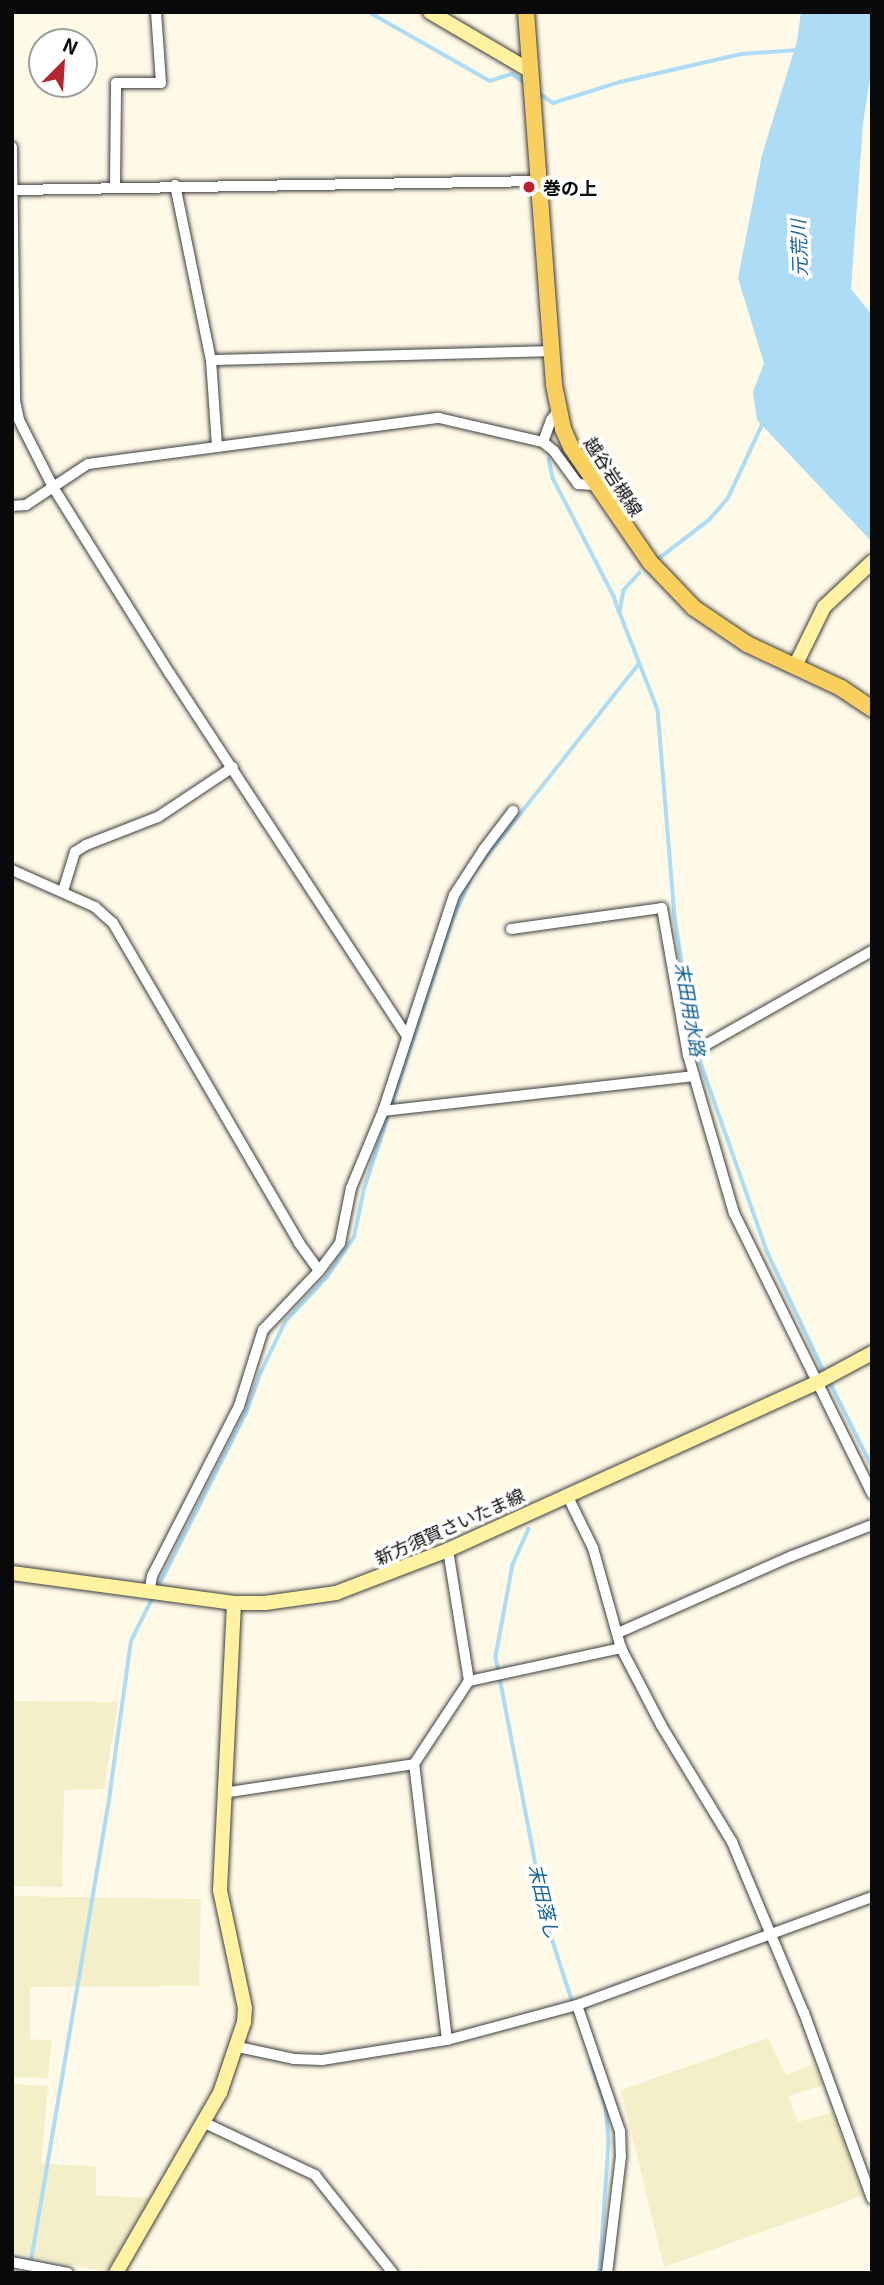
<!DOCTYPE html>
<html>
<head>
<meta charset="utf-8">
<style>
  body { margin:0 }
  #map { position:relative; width:884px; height:2285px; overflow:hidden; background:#fffae7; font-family:Georgia,"Noto Sans JP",serif }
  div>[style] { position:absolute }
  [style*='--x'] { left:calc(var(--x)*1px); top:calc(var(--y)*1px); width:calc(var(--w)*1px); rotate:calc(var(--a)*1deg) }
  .farmland>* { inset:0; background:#f4efc8 }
  .water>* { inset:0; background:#acdcf6 }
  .stream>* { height:3.5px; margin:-1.75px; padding:0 1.75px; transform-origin:1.75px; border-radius:1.75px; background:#acdcf6 }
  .roads { filter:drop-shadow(0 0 2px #3d3d3d) drop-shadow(0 0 2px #3d3d3d) }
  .street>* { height:10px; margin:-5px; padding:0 5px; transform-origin:5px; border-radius:5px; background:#fff }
  .secondary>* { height:14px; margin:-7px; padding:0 7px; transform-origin:7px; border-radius:7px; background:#fff3a2 }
  .primary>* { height:16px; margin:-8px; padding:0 8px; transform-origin:8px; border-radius:8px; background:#f9d05d }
  .dots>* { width:19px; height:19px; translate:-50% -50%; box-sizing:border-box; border:4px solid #fff; border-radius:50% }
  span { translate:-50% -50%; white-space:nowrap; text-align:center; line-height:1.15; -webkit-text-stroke:7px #fff; paint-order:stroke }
  .poi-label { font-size:18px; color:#0a0a0a; font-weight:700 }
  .left { translate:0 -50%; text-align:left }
  .street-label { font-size:18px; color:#0a0a0a }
  .water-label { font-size:19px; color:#15639a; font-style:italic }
  .frame { position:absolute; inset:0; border:14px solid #0a0a0a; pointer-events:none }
  .north { position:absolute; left:28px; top:28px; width:70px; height:70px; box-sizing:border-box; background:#fff; border:2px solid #9d9d9d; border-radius:50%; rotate:24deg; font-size:19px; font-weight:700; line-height:28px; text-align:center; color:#0a0a0a }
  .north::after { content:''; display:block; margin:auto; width:24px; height:32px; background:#b9232d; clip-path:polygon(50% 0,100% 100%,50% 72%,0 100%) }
</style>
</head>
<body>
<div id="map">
  <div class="farmland">
    <i style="clip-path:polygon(12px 1701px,118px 1702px,104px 1789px,64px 1790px,62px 1887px,12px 1886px)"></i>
    <i style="clip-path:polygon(12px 1896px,201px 1899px,199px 1986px,30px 1987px,30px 2039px,52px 2041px,48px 2078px,12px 2077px)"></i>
    <i style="clip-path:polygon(768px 2038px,786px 2075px,813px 2064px,823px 2085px,788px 2096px,798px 2122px,833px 2112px,862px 2196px,664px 2267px,621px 2090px)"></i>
    <i style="clip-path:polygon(12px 2084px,48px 2086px,41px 2164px,96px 2166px,96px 2195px,149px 2198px,106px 2272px,12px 2252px)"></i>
  </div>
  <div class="water">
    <i style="clip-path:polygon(801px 12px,872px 12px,872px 66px,863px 123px,851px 289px,872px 315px,872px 542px,757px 420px,753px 392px,764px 363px,738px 278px,762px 155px,797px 41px)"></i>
  </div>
  <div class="stream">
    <i style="--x:369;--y:12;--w:139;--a:29.7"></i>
    <i style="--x:490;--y:81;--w:23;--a:-18"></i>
    <i style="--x:512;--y:74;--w:18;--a:34"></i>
    <i style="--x:539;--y:93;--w:17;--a:36"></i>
    <i style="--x:553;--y:103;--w:70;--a:-17.4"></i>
    <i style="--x:620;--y:82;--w:124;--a:-13"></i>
    <i style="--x:741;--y:54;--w:56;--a:-4.1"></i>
    <i style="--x:549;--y:459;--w:19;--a:78"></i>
    <i style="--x:553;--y:478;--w:133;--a:62.7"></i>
    <i style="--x:614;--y:596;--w:16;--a:72"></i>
    <i style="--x:657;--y:560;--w:66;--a:-37.6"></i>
    <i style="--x:709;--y:520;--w:29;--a:-49"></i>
    <i style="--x:728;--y:498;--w:83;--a:-65"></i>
    <i style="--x:640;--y:573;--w:23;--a:133"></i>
    <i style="--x:624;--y:590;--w:23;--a:100"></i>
    <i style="--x:620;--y:613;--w:104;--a:68.6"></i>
    <i style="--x:658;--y:710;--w:208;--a:85.3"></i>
    <i style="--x:675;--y:917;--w:131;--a:81.2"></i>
    <i style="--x:695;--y:1046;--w:217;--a:70.6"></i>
    <i style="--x:767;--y:1251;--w:135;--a:64.6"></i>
    <i style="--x:829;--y:1380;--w:96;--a:63.4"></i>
    <i style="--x:529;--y:1529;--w:39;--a:114"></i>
    <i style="--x:513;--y:1565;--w:94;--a:100.5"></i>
    <i style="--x:496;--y:1657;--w:274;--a:79.1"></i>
    <i style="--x:548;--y:1926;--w:81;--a:72"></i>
    <i style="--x:158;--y:1587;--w:195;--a:-63.2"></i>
    <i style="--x:246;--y:1413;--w:41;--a:-70.3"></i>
    <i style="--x:260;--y:1374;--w:58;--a:-64.3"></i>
    <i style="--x:285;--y:1322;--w:62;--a:-47"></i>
    <i style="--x:327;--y:1277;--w:48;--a:-56"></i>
    <i style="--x:354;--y:1237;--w:49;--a:-78.2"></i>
    <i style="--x:364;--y:1189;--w:287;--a:-71.8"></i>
    <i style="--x:454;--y:916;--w:48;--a:-65.6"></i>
    <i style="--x:474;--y:872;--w:265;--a:-51.6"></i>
    <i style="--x:591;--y:2061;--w:47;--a:71.6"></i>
    <i style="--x:606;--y:2106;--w:36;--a:85"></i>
    <i style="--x:609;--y:2142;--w:131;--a:93.9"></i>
    <i style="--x:29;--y:2273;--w:488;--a:-80.4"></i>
    <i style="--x:110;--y:1792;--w:152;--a:-82.1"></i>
    <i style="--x:131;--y:1641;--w:49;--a:-63.4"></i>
  </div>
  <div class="roads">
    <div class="street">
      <i style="--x:12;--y:147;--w:254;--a:89.3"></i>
      <i style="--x:15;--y:401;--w:19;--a:78"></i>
      <i style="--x:19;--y:420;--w:75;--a:63.1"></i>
      <i style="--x:53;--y:487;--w:221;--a:58"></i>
      <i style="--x:170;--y:674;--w:431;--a:56.8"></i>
      <i style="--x:175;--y:185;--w:179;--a:78.4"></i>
      <i style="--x:211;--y:360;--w:86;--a:86"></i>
      <i style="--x:115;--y:186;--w:103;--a:-89.4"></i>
      <i style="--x:116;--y:83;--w:45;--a:0"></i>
      <i style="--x:161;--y:83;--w:71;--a:-94"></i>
      <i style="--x:14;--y:190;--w:524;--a:-0.98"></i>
      <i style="--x:211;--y:360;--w:339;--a:-1.5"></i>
      <i style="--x:543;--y:442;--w:23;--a:-70"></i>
      <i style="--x:551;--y:420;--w:11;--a:-52"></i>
      <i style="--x:12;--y:506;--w:14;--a:-4"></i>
      <i style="--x:26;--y:505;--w:74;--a:-33.5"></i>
      <i style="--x:88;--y:464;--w:354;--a:-7.5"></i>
      <i style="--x:439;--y:418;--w:107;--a:13"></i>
      <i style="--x:543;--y:442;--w:14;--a:39"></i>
      <i style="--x:554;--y:451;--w:41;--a:54"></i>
      <i style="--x:578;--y:484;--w:16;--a:4"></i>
      <i style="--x:12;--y:870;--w:91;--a:24"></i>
      <i style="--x:95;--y:907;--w:24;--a:42"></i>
      <i style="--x:113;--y:923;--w:370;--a:59.8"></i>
      <i style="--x:299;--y:1243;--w:34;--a:54"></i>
      <i style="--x:63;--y:891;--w:41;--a:-72.9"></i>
      <i style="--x:75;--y:852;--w:13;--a:-32"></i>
      <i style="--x:86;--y:845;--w:77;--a:-21.3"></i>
      <i style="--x:158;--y:817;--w:90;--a:-33.7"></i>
      <i style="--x:511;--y:929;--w:152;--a:-7.9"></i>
      <i style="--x:662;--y:908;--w:149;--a:80"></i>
      <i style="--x:688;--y:1055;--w:165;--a:73.8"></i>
      <i style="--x:734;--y:1213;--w:313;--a:63.8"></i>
      <i style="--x:688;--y:1055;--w:211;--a:-29.5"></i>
      <i style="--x:383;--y:1111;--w:313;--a:-6.4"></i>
      <i style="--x:567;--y:1495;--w:59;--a:63.9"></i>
      <i style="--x:593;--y:1548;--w:104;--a:74.4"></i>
      <i style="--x:621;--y:1648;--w:87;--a:62.5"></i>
      <i style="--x:661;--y:1725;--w:137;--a:58.7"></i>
      <i style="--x:732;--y:1842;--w:186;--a:67.2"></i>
      <i style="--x:804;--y:2013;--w:198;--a:69.9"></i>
      <i style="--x:149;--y:1593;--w:17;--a:-80"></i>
      <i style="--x:152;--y:1576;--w:191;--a:-62.9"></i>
      <i style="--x:239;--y:1406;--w:80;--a:-72.5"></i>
      <i style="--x:263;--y:1330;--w:81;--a:-46.5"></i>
      <i style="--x:319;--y:1271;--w:35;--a:-53"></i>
      <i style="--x:340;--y:1243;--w:56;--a:-78.7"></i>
      <i style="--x:351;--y:1188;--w:83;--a:-67.4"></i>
      <i style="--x:383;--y:1111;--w:227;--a:-71.8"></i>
      <i style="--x:454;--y:895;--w:55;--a:-56.9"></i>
      <i style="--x:484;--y:849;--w:48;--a:-52.7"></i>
      <i style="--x:618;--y:1633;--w:190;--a:-23.9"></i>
      <i style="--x:792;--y:1556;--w:86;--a:-21.2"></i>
      <i style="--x:469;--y:1681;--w:156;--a:-12.2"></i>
      <i style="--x:223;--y:1793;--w:193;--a:-8.6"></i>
      <i style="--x:577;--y:2005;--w:133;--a:71.2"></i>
      <i style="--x:620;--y:2131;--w:25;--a:88"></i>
      <i style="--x:621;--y:2156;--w:118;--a:96.8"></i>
      <i style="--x:447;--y:2040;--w:278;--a:-96.8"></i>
      <i style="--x:414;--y:1764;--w:100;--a:-56.5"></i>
      <i style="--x:469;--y:1681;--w:133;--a:-99.1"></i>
      <i style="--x:238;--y:2047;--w:57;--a:12.1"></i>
      <i style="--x:294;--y:2059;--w:28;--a:2"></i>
      <i style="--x:322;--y:2060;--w:127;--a:-9.1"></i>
      <i style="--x:447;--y:2040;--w:135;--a:-15.1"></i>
      <i style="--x:577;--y:2005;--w:314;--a:-20.1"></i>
      <i style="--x:205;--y:2123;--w:122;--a:25.3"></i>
      <i style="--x:315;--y:2175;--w:125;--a:51.5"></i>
      <i style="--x:12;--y:2262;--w:57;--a:11.1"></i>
    </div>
    <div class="secondary">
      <i style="--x:430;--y:12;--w:115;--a:30.4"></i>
      <i style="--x:795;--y:666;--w:66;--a:-63.8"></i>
      <i style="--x:824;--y:607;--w:66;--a:-43.2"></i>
      <i style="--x:12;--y:1573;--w:224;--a:7.7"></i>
      <i style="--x:234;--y:1603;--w:31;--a:0"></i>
      <i style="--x:265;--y:1603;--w:72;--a:-8"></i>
      <i style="--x:336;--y:1593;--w:120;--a:-21"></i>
      <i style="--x:448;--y:1550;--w:406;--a:-24.4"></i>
      <i style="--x:818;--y:1382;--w:61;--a:-28.2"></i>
      <i style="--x:116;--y:2273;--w:208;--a:-60"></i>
      <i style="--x:220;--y:2093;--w:75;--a:-71.3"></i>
      <i style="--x:244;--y:2022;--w:14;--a:-86"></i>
      <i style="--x:245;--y:2008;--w:121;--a:-102"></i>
      <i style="--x:220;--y:1890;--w:287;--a:-87.2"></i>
    </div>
    <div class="primary">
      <i style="--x:526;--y:12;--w:374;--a:85.7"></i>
      <i style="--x:554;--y:385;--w:45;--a:78.4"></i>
      <i style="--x:563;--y:429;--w:20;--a:66"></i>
      <i style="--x:571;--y:447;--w:140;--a:55.5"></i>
      <i style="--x:650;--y:562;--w:64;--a:46.3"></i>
      <i style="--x:694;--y:608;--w:64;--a:34.2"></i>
      <i style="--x:747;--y:644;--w:104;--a:25.1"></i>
      <i style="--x:841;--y:688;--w:37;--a:34"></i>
    </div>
  </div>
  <div class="dots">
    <i style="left:529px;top:187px;background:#b9232d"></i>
  </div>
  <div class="poi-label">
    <span class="left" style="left:543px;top:187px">巻の上</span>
  </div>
  <div class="street-label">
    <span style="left:614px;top:476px;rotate:57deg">越谷岩槻線</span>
    <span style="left:449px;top:1526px;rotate:-24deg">新方須賀さいたま線</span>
  </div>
  <div class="water-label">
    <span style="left:798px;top:248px;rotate:-92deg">元荒川</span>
    <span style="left:691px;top:1009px;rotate:80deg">末田用水路</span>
    <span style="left:545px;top:1901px;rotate:77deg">末田落し</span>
  </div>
  <div class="frame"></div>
  <div class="north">N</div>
</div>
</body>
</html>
